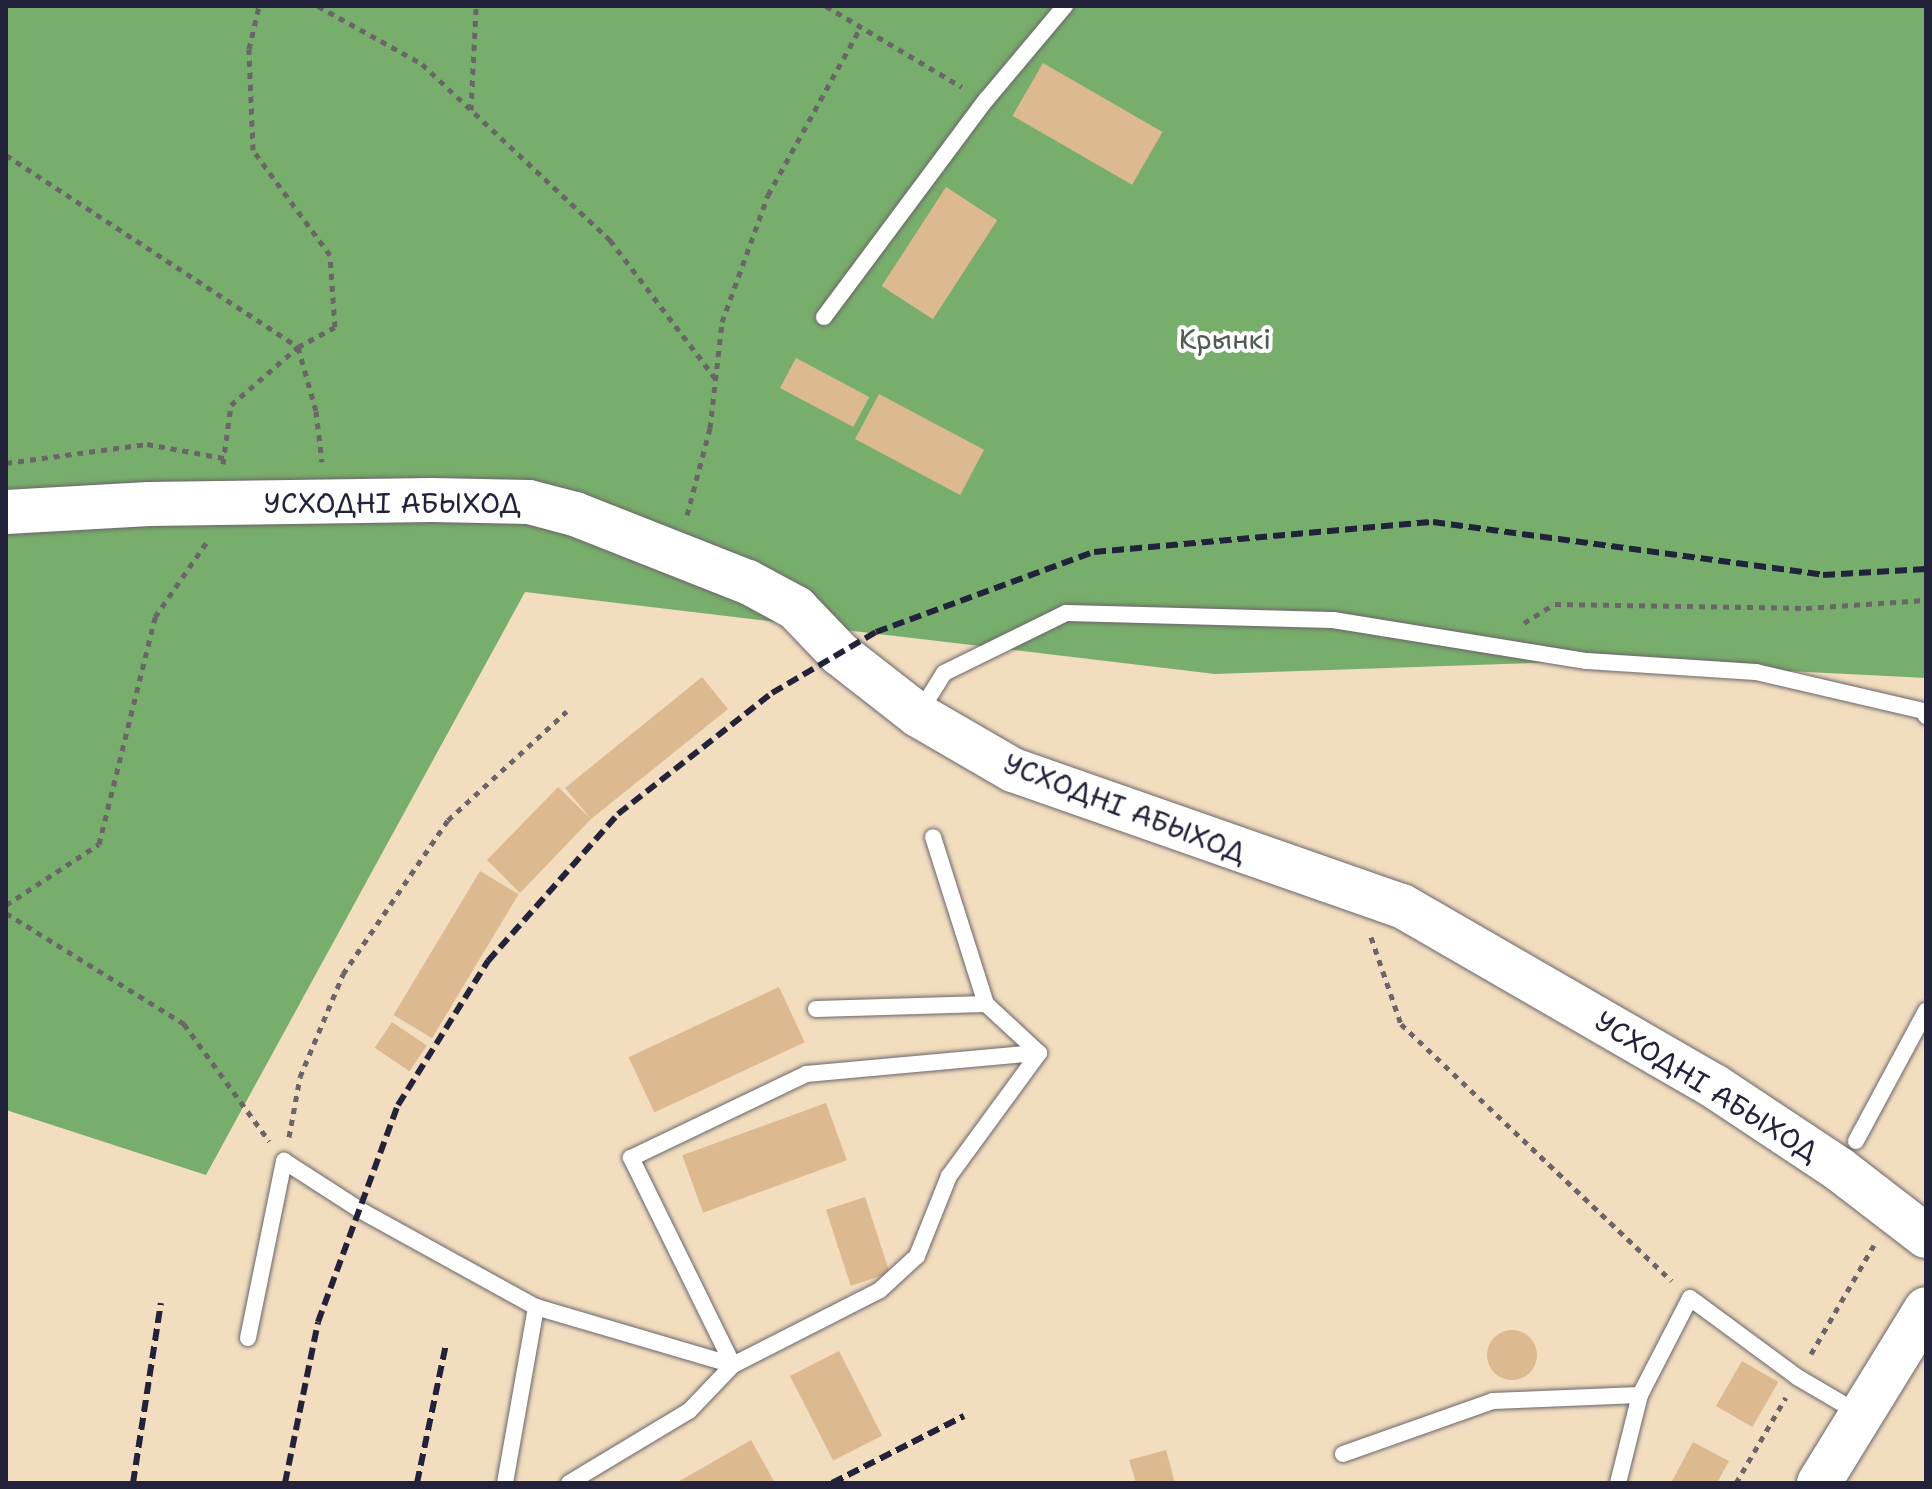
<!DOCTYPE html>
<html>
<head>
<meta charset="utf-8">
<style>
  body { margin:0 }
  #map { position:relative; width:1932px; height:1489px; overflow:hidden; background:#f2debf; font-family:"Shantell Sans",sans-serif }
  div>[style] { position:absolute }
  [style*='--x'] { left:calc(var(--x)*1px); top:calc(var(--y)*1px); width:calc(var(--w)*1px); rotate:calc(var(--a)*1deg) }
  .forest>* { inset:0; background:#78ae6b }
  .building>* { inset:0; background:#ddb98f; transform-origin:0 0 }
  .round { border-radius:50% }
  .path>* { height:5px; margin-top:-2.5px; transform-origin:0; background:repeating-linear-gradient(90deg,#6b6469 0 6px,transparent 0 12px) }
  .roads { filter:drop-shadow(0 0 2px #6b6469) drop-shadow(0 0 2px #6b6469) }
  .lane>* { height:16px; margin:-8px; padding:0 8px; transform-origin:8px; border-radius:8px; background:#fff }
  .secondary>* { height:44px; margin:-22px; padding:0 22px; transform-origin:22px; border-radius:22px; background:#fff }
  .rail>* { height:6px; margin-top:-3px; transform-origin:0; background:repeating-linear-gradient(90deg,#22223b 0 12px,transparent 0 18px) }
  span { translate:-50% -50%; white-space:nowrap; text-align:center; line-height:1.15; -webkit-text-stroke:8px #fff; paint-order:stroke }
  .park-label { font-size:28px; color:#4b5d51 }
  .street-label { font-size:28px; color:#22223b }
  .frame { position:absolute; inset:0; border:8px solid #22223b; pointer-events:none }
</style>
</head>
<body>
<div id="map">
  <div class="forest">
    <i style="clip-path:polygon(6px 6px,1926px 6px,1926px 678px,1587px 661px,1215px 674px,525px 592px,206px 1175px,6px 1110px)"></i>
  </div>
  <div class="building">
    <i style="left:1043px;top:63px;width:138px;height:61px;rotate:30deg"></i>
    <i style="left:946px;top:187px;width:61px;height:118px;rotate:33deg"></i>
    <i style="left:796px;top:358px;width:83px;height:34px;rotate:28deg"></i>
    <i style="left:879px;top:394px;width:119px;height:51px;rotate:28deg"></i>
    <i style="clip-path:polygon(702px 677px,728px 709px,591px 819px,520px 893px,487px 860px,558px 787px,591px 819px,565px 788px)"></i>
    <i style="left:480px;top:871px;width:45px;height:168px;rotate:31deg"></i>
    <i style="left:779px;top:987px;width:61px;height:166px;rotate:65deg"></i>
    <i style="left:392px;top:1022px;width:42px;height:31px;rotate:34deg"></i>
    <i style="left:826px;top:1103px;width:61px;height:153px;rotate:70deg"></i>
    <i style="left:865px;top:1197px;width:80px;height:41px;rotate:72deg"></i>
    <i class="round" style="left:1487px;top:1330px;width:50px;height:50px"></i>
    <i style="left:839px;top:1351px;width:95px;height:55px;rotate:63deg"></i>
    <i style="left:1742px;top:1361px;width:42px;height:52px;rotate:30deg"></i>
    <i style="clip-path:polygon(751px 1440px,775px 1483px,676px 1483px)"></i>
    <i style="clip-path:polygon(1693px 1442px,1729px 1461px,1717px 1483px,1671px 1483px)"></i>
    <i style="clip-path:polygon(1166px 1450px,1175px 1483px,1136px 1483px,1129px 1460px)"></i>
  </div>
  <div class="path">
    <i style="--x:318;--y:6;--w:119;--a:29.1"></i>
    <i style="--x:422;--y:64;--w:258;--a:43.1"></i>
    <i style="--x:610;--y:240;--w:173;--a:52.7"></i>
    <i style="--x:826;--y:6;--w:158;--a:30.8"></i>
    <i style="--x:471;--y:110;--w:104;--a:-87.2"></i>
    <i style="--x:6;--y:155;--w:349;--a:33.3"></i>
    <i style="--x:298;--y:347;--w:66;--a:74.3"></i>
    <i style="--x:316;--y:411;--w:51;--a:83.3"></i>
    <i style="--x:6;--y:463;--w:142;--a:-7.7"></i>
    <i style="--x:147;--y:444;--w:78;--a:10.3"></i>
    <i style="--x:223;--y:464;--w:60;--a:-82.3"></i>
    <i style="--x:231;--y:405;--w:89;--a:-40.9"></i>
    <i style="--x:298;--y:347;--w:42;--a:-28.4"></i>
    <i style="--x:335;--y:327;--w:72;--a:-94"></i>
    <i style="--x:330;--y:255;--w:130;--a:-126.3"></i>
    <i style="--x:253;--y:150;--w:101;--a:-92.3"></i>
    <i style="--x:249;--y:49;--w:44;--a:-76.9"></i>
    <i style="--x:687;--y:515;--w:90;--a:-75.2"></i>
    <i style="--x:710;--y:428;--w:107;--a:-83.5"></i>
    <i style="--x:722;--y:322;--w:135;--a:-70.1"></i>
    <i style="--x:768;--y:195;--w:191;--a:-61.1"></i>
    <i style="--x:1524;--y:623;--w:36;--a:-32"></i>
    <i style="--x:1555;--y:604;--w:251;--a:0.9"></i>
    <i style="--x:1806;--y:608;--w:120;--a:-3.8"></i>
    <i style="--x:6;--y:905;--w:111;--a:-33.3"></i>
    <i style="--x:99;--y:844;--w:234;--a:-76.1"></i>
    <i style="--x:155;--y:617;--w:90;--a:-55.4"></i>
    <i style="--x:6;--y:913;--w:210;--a:31.9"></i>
    <i style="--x:184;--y:1024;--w:145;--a:54"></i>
    <i style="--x:1371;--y:937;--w:92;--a:71"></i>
    <i style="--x:1401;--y:1024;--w:373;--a:43.5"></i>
    <i style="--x:289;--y:1137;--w:61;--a:-79.6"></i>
    <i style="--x:300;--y:1077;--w:112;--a:-67.3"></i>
    <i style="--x:343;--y:974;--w:186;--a:-55.7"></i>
    <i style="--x:448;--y:820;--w:161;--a:-42.5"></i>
    <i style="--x:1811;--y:1354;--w:126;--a:-60"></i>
    <i style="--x:1736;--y:1483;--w:99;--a:-59.8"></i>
  </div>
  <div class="roads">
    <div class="lane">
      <i style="--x:824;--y:317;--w:271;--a:-53.3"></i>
      <i style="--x:986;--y:100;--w:123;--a:-50"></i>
      <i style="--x:919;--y:713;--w:47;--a:-58"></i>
      <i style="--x:944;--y:673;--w:136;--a:-26.2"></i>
      <i style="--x:1066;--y:613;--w:267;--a:1.5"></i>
      <i style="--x:1333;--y:620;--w:257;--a:9.2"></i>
      <i style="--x:1587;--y:661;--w:169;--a:3.7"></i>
      <i style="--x:1756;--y:672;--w:171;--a:13.1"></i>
      <i style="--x:1923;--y:711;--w:6;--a:59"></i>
      <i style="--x:816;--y:1009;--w:170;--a:-1.7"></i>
      <i style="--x:1856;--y:1141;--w:148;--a:-61.7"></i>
      <i style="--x:248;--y:1338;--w:181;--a:-78.5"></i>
      <i style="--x:284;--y:1161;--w:90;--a:32.8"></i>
      <i style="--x:360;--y:1210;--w:201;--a:28.9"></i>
      <i style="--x:733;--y:1365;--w:231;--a:-116.2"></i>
      <i style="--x:631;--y:1158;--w:194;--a:-25.6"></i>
      <i style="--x:806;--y:1074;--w:234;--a:-5.2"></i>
      <i style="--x:1039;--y:1053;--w:72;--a:-137.2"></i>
      <i style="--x:986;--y:1004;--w:175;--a:-107.6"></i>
      <i style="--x:1343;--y:1454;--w:159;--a:-19.5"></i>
      <i style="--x:1493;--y:1401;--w:147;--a:-2.3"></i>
      <i style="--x:505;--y:1483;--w:179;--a:-80"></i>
      <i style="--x:536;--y:1307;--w:205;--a:16.4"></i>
      <i style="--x:569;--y:1483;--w:140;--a:-31"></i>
      <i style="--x:689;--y:1411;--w:64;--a:-46.3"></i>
      <i style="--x:733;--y:1365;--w:165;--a:-27"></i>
      <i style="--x:880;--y:1290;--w:50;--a:-42.6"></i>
      <i style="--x:917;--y:1256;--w:86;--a:-68.2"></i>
      <i style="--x:949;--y:1176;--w:152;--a:-53.8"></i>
      <i style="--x:1618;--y:1483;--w:91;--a:-76"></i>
      <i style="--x:1640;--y:1395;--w:109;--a:-62.7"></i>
      <i style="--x:1690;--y:1298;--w:133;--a:36.4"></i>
      <i style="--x:1797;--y:1377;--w:73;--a:30.4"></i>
    </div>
    <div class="secondary">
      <i style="--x:6;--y:512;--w:143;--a:-3.2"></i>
      <i style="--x:149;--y:504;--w:283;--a:-0.8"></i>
      <i style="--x:432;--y:500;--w:97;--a:1.2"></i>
      <i style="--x:529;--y:502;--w:48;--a:14.6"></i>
      <i style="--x:575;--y:514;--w:186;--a:21.5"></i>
      <i style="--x:748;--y:582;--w:55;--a:28.4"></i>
      <i style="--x:796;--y:608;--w:64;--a:46.3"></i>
      <i style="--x:840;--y:654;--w:99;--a:38"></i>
      <i style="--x:918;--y:715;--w:110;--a:30.1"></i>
      <i style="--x:1013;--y:770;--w:412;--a:19.3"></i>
      <i style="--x:1402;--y:906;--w:360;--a:30"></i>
      <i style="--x:1714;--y:1086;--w:150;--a:33.6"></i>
      <i style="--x:1839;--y:1169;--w:110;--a:37.6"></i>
      <i style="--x:1819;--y:1483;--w:204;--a:-58.4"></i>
    </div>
  </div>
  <div class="rail">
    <i style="--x:133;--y:1483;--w:182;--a:-81.2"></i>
    <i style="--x:285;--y:1483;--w:164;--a:-78.4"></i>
    <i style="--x:318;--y:1322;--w:231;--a:-69.8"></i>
    <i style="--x:398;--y:1105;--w:170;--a:-58"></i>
    <i style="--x:488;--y:961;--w:196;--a:-48.5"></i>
    <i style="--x:618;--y:814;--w:196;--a:-38.2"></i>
    <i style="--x:772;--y:693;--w:121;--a:-30.4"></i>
    <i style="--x:876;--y:632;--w:232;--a:-20.2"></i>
    <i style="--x:1094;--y:552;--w:340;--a:-5.1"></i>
    <i style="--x:1433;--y:522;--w:394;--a:7.7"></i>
    <i style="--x:1823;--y:575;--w:103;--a:-3.3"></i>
    <i style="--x:417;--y:1483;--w:142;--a:-78.2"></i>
    <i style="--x:832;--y:1483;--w:148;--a:-26.9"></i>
  </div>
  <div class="park-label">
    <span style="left:1225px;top:339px">Крынкі</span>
  </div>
  <div class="street-label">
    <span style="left:392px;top:503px">УСХОДНІ АБЫХОД</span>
    <span style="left:1125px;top:808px;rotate:21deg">УСХОДНІ АБЫХОД</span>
    <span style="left:1707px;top:1086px;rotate:32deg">УСХОДНІ АБЫХОД</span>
  </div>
  <div class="frame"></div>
</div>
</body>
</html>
